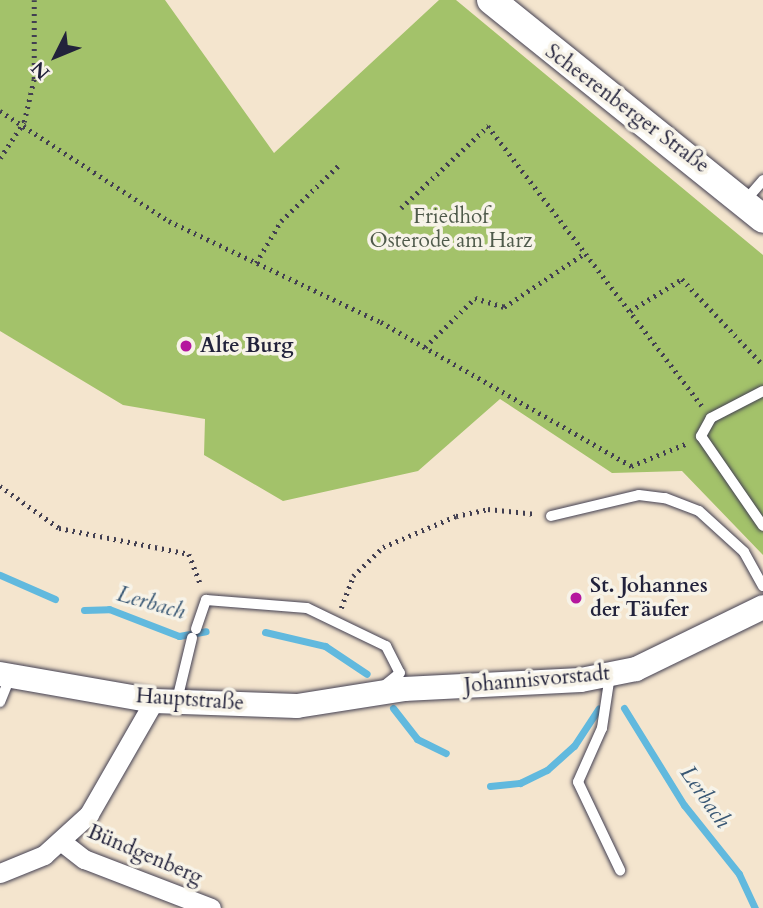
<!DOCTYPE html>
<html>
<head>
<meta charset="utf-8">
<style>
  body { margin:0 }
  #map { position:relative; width:763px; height:908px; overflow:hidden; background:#f4e5ce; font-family:Cardo,serif }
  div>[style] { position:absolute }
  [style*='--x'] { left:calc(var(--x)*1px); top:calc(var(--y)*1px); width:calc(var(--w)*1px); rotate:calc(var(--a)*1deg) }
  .green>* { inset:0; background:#a3c26a }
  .stream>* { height:7px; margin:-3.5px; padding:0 3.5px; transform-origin:3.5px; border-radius:3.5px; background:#61b9de }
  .path>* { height:4.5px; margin-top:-2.25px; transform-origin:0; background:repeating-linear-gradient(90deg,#423f51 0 2px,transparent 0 7px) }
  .roads { filter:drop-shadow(0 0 2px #423f51) drop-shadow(0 0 2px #423f51) }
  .service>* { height:10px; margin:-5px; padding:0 5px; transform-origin:5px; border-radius:5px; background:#fff }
  .minor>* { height:19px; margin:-9.5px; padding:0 9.5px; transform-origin:9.5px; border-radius:9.5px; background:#fff }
  .tertiary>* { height:24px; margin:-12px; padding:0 12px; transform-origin:12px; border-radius:12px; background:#fff }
  .secondary>* { height:28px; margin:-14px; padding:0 14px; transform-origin:14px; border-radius:14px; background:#fff }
  .dots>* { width:19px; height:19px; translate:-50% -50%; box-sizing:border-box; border:4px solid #f7f3e8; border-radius:50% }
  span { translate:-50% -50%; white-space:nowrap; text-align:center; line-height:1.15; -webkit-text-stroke:7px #f7f3e8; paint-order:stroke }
  .street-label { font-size:21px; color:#22223b }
  .park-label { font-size:21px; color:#4f5a4b }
  .poi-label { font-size:21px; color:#22223b; font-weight:700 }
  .left { translate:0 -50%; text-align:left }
  .water-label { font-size:23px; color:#385774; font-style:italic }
  .north { position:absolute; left:21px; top:21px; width:70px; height:70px; -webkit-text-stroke:5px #f7f3e8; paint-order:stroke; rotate:227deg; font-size:19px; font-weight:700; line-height:28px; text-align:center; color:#22223b }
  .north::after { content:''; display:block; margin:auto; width:24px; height:32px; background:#22223b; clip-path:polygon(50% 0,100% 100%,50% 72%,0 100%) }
</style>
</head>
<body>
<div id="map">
  <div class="green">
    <i style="clip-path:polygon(0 0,165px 0,274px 153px,439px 0,456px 0,763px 255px,763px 555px,682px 471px,612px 473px,500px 399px,418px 471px,283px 501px,204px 455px,205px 419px,123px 405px,0 331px)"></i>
  </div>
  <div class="stream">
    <i style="--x:0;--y:575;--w:60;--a:23.6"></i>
    <i style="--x:84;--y:610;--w:25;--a:-2"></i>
    <i style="--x:109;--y:609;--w:75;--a:21.1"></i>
    <i style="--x:179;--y:636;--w:27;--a:-10"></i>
    <i style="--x:265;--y:632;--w:62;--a:13.1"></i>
    <i style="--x:325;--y:646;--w:50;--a:33.7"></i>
    <i style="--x:393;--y:708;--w:39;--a:52"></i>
    <i style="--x:417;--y:739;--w:32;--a:26"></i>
    <i style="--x:624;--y:708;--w:114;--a:58.3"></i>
    <i style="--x:684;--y:805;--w:88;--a:51.4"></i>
    <i style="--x:739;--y:874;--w:38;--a:65"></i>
    <i style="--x:490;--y:786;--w:30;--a:-6"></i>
    <i style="--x:520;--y:783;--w:30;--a:-26"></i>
    <i style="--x:547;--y:770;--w:36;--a:-42"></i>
    <i style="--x:574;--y:746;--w:45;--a:-56.7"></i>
  </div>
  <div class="path">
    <i style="--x:0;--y:111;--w:202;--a:33.1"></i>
    <i style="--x:169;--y:221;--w:235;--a:25.5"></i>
    <i style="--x:381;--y:322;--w:289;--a:29.9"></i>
    <i style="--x:631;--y:466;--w:61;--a:-22"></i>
    <i style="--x:0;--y:158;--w:43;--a:-56.3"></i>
    <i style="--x:24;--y:122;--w:44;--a:-76.9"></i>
    <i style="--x:34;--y:79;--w:79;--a:-90"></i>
    <i style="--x:401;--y:208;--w:120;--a:-43.3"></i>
    <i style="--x:488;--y:126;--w:352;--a:52.6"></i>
    <i style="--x:256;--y:263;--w:49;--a:-59.2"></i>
    <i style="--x:281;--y:221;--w:81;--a:-44"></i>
    <i style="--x:630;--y:311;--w:61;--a:-31.6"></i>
    <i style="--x:682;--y:279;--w:118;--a:46.7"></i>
    <i style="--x:425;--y:347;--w:70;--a:-44.4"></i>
    <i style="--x:475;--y:298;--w:30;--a:17"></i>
    <i style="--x:504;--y:307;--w:97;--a:-33.7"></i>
    <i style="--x:0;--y:486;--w:72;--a:35.4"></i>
    <i style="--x:59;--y:528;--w:133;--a:11.3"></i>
    <i style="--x:189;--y:554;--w:34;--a:69"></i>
    <i style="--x:341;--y:608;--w:34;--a:-69"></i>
    <i style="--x:353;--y:576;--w:42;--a:-44"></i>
    <i style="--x:383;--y:547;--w:79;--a:-23"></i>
    <i style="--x:456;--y:516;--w:33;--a:-12"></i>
    <i style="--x:488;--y:509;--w:48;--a:5.9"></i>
  </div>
  <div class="roads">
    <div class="service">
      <i style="--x:745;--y:201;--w:28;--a:-49"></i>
      <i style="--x:763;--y:391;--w:59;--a:152.6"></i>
      <i style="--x:711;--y:418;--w:21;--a:119"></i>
      <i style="--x:701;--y:436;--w:109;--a:55.4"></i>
      <i style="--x:551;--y:516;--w:90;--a:-13.4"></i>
      <i style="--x:639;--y:495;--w:26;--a:7"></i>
      <i style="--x:665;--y:498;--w:36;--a:21"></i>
      <i style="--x:699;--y:511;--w:61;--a:42.3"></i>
      <i style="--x:744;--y:552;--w:39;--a:61"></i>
      <i style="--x:196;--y:629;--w:31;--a:-71"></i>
      <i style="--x:206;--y:600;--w:101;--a:4.5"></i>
      <i style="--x:307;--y:608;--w:88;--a:25.7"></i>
      <i style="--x:386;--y:646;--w:30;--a:63"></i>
      <i style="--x:400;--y:673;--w:19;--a:141"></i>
      <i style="--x:610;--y:675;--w:54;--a:98.6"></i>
      <i style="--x:602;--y:728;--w:59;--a:114"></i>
      <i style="--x:578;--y:782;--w:98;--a:64.5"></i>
      <i style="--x:177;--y:700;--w:64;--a:-76.4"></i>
      <i style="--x:0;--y:702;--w:27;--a:-68"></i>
    </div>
    <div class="minor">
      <i style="--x:62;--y:842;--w:28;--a:38"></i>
      <i style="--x:84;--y:859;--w:136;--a:21.1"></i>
      <i style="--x:0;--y:873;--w:48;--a:-22.2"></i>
      <i style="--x:44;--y:855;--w:61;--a:-42.3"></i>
      <i style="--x:89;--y:814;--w:130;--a:-60.1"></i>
    </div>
    <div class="tertiary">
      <i style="--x:0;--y:674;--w:156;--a:9.9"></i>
      <i style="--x:154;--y:701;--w:143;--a:2"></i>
      <i style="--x:297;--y:706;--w:108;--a:-9"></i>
      <i style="--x:404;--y:689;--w:177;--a:-2.9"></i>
      <i style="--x:581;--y:680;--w:56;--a:-11.3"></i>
      <i style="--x:636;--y:669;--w:141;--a:-26"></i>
    </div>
    <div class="secondary">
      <i style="--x:491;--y:0;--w:349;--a:38.8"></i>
    </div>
  </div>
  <div class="dots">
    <i style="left:186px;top:346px;background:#b5179e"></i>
    <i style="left:576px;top:598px;background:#b5179e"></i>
  </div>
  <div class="street-label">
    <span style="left:627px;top:109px;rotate:37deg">Scheerenberger Straße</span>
    <span style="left:537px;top:680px;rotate:-5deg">Johannisvorstadt</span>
    <span style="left:190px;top:700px;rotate:4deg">Hauptstraße</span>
    <span style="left:145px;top:855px;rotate:23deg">Bündgenberg</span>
  </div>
  <div class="park-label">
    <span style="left:451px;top:229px">Friedhof<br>Osterode am Harz</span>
  </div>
  <div class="poi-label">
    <span class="left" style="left:200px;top:346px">Alte Burg</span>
    <span class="left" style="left:590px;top:598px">St. Johannes<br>der Täufer</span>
  </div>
  <div class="water-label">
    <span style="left:151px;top:603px;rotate:16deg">Lerbach</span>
    <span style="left:705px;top:797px;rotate:55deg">Lerbach</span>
  </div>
  <div class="north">N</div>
</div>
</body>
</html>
